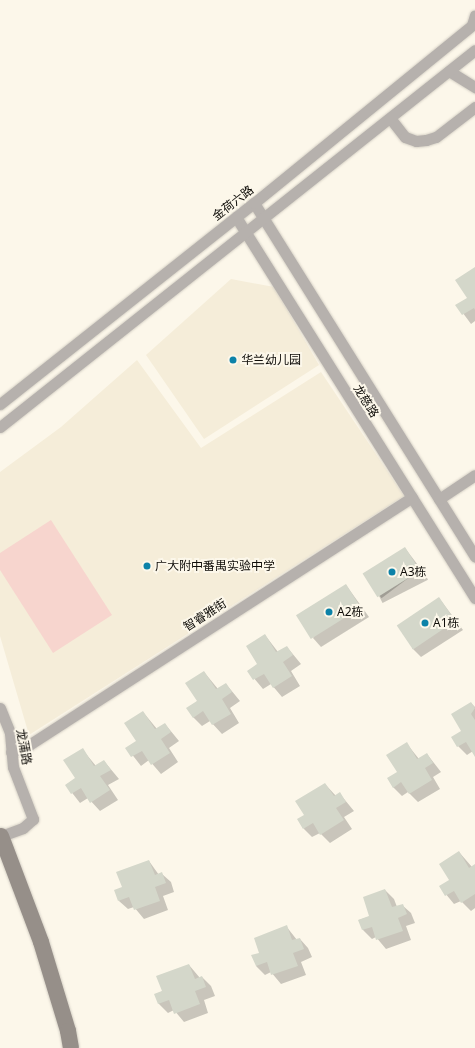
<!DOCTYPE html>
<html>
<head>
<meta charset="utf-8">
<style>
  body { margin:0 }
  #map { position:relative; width:475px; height:1048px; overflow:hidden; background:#fcf7ea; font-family:"Noto Sans","Noto Sans SC",sans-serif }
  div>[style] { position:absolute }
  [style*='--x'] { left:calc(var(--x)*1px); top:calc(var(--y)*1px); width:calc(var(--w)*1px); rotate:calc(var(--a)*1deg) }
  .built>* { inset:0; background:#f5edd9 }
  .green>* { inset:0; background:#f7d5ce }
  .shadow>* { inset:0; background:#0003; transform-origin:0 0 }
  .building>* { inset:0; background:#d4d7ca; transform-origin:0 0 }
  .roads { filter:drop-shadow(0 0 1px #d6d1c6) drop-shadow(0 0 1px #d6d1c6) }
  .street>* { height:11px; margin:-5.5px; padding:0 5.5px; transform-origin:5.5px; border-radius:5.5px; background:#b6b1ad }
  .secondary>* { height:16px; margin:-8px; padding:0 8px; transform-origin:8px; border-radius:8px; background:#968f89 }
  .dots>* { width:11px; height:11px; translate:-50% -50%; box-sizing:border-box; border:2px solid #fcf7ea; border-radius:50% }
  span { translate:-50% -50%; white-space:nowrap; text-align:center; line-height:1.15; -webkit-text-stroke:4px #fcf7ea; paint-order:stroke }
  .street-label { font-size:12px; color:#0e0c08 }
  .poi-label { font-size:12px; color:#0e0c08 }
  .left { translate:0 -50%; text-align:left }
</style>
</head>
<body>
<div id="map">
  <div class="built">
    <i style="clip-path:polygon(231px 279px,274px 287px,319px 365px,204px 439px,146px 355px)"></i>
    <i style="clip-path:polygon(137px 360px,201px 448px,321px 372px,404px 496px,29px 735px,0 636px,0 472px,61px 427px)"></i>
  </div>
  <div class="green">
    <i style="clip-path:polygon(51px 520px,112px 615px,53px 653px,0 570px,0 553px)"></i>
  </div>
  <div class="shadow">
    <i style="clip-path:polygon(475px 272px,475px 321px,471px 324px,457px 305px,468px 298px)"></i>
    <i style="left:405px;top:548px;width:26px;height:49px;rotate:53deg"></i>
    <i style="left:423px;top:570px;width:11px;height:51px;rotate:63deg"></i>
    <i style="clip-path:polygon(346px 585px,369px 617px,321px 647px,313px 638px)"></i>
    <i style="clip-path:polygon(439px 598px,463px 630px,421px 657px,412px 648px)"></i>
    <i style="clip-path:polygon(265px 635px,278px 652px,287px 647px,301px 664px,291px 671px,300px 686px,282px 697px,271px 684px,263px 689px,248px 671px,259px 665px)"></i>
    <i style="clip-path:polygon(204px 672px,218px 689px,226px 684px,240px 701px,230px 708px,239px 723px,222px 734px,210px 721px,202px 726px,193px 717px)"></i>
    <i style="clip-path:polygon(471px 703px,475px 707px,475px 754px,473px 751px,467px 755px,458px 746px)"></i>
    <i style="clip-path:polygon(143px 712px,157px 729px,165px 724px,179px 741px,169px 748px,178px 762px,161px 774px,149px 760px,141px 766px,127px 748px,137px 741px)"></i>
    <i style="clip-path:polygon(407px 744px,419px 759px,427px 754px,441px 772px,433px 777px,440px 789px,418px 802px,408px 792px,402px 796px,393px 787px)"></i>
    <i style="clip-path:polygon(82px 749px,96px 766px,104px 761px,119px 779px,108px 785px,118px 800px,100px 811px,88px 798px,80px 803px,66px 785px,76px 778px)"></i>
    <i style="clip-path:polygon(325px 784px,336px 796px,340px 794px,354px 811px,344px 817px,352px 829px,330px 843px,320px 833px,312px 837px,304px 829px,305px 815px)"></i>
    <i style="clip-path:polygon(459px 852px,472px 867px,475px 865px,475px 908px,471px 911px,461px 901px,454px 904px,440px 887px,450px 881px)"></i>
    <i style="clip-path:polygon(149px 861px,159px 875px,162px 874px,171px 882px,174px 892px,163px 896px,168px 910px,144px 919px,134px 907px,128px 909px,119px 901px,123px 888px)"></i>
    <i style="clip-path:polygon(385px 890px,394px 899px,397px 907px,402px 905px,411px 913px,415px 923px,406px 926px,411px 940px,386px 949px,376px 937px,372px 939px,363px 930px,359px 920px,371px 916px)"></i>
    <i style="clip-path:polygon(286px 926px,297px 940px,300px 939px,308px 948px,312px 957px,301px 962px,306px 975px,281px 984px,271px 972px,265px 975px,256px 966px,260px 953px)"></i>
    <i style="clip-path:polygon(189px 965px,200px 978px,202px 977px,211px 986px,215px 996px,204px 1000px,208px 1013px,184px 1022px,174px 1010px,168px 1013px,159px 1004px,156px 994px,163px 991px)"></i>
  </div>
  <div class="building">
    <i style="clip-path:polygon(475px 267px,475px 310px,474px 308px,462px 315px,455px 305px,467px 298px,455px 280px)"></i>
    <i style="left:405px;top:547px;width:28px;height:50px;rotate:58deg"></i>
    <i style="left:346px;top:584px;width:28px;height:59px;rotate:58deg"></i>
    <i style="left:439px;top:597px;width:29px;height:51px;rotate:56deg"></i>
    <i style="clip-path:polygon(265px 634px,276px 652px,287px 646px,293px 655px,283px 662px,292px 676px,273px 688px,264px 674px,253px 680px,247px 671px,257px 664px,246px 646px)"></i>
    <i style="clip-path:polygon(204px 671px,216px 689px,226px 683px,232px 692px,222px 699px,231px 714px,212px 725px,203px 711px,193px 718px,186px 708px,197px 701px,185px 683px)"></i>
    <i style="clip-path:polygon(471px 702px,475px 708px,471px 714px,475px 720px,475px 757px,466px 742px,457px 747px,451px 737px,461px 731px,451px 714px)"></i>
    <i style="clip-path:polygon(143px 711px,155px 729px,165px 723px,171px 732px,161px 739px,170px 753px,151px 765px,142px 751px,131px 757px,125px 748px,136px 741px,124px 723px)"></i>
    <i style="clip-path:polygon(407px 742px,417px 759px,427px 753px,433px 763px,425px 768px,432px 780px,409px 794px,401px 782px,393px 788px,387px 778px,397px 772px,386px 755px)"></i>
    <i style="clip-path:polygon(83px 748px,94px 766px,104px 760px,111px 770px,100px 776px,110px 790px,90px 803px,81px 788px,71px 794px,65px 785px,75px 778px,63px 760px)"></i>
    <i style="clip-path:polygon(325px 783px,334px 796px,340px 792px,346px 802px,336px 808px,344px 820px,320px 835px,313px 823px,303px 829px,297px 819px,304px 815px,295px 801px)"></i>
    <i style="clip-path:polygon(459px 851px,469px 868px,475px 864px,475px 894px,461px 903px,454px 891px,445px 896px,439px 886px,449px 880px,439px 864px)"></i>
    <i style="clip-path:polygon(149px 860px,155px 875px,162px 872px,166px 883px,155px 887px,160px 901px,134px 910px,129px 897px,118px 901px,114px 890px,122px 887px,116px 872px)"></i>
    <i style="clip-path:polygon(385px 889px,392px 907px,403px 904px,407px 914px,398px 918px,403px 931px,376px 940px,372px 927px,362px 930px,358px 920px,369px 916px,363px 897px)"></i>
    <i style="clip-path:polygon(287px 925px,292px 940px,300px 938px,304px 949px,293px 953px,298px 966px,271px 975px,267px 962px,256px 966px,251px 955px,259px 953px,254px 938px)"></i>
    <i style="clip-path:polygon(189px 964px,195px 979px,202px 976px,206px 987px,195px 991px,200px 1004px,174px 1014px,169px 1000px,158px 1004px,154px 994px,162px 991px,156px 976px)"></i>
  </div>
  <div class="roads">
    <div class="street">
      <i style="--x:449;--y:71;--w:31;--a:32"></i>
      <i style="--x:390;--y:118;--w:24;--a:52"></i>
      <i style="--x:405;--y:137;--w:12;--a:20"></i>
      <i style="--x:416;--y:141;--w:10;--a:-6"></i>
      <i style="--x:426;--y:140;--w:10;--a:-17"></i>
      <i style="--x:436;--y:137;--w:49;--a:-37.6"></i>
      <i style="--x:254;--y:203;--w:417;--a:58"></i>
      <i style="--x:236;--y:217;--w:450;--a:57.9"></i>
      <i style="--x:0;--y:404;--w:324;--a:-38.4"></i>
      <i style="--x:254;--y:203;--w:281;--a:-39.2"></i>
      <i style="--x:472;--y:25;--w:10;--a:-73"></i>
      <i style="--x:0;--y:427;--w:606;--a:-38.44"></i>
      <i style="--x:439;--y:499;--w:43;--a:-33.7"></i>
      <i style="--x:0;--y:708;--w:27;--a:68"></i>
      <i style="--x:10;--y:733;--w:34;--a:85"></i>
      <i style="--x:13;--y:767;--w:56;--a:69"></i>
      <i style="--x:33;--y:819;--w:13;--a:138"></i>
      <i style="--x:23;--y:828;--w:23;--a:160"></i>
      <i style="--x:1;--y:836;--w:2;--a:-117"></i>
      <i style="--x:11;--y:752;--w:19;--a:-21"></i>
      <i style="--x:29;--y:745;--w:456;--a:-32.9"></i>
    </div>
    <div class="secondary">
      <i style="--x:1;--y:836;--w:113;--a:69.3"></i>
      <i style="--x:41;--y:942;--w:93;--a:73.1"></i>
      <i style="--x:68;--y:1031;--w:17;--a:80"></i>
    </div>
  </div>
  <div class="dots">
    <i style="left:233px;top:360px;background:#0c82a8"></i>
    <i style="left:147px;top:566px;background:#0c82a8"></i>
    <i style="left:392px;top:572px;background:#0c82a8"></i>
    <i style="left:329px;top:612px;background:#0c82a8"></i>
    <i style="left:425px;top:623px;background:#0c82a8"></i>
  </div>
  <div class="street-label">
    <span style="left:233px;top:203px;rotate:-38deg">金荷六路</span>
    <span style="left:366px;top:401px;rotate:58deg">龙慈路</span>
    <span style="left:205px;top:615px;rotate:-33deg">智睿雅街</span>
    <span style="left:24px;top:747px;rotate:80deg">龙蒲路</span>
  </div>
  <div class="poi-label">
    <span class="left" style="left:241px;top:360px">华兰幼儿园</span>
    <span class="left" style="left:155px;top:566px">广大附中番禺实验中学</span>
    <span class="left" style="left:400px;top:572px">A3栋</span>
    <span class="left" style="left:337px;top:612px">A2栋</span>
    <span class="left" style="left:433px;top:623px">A1栋</span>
  </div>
</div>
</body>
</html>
